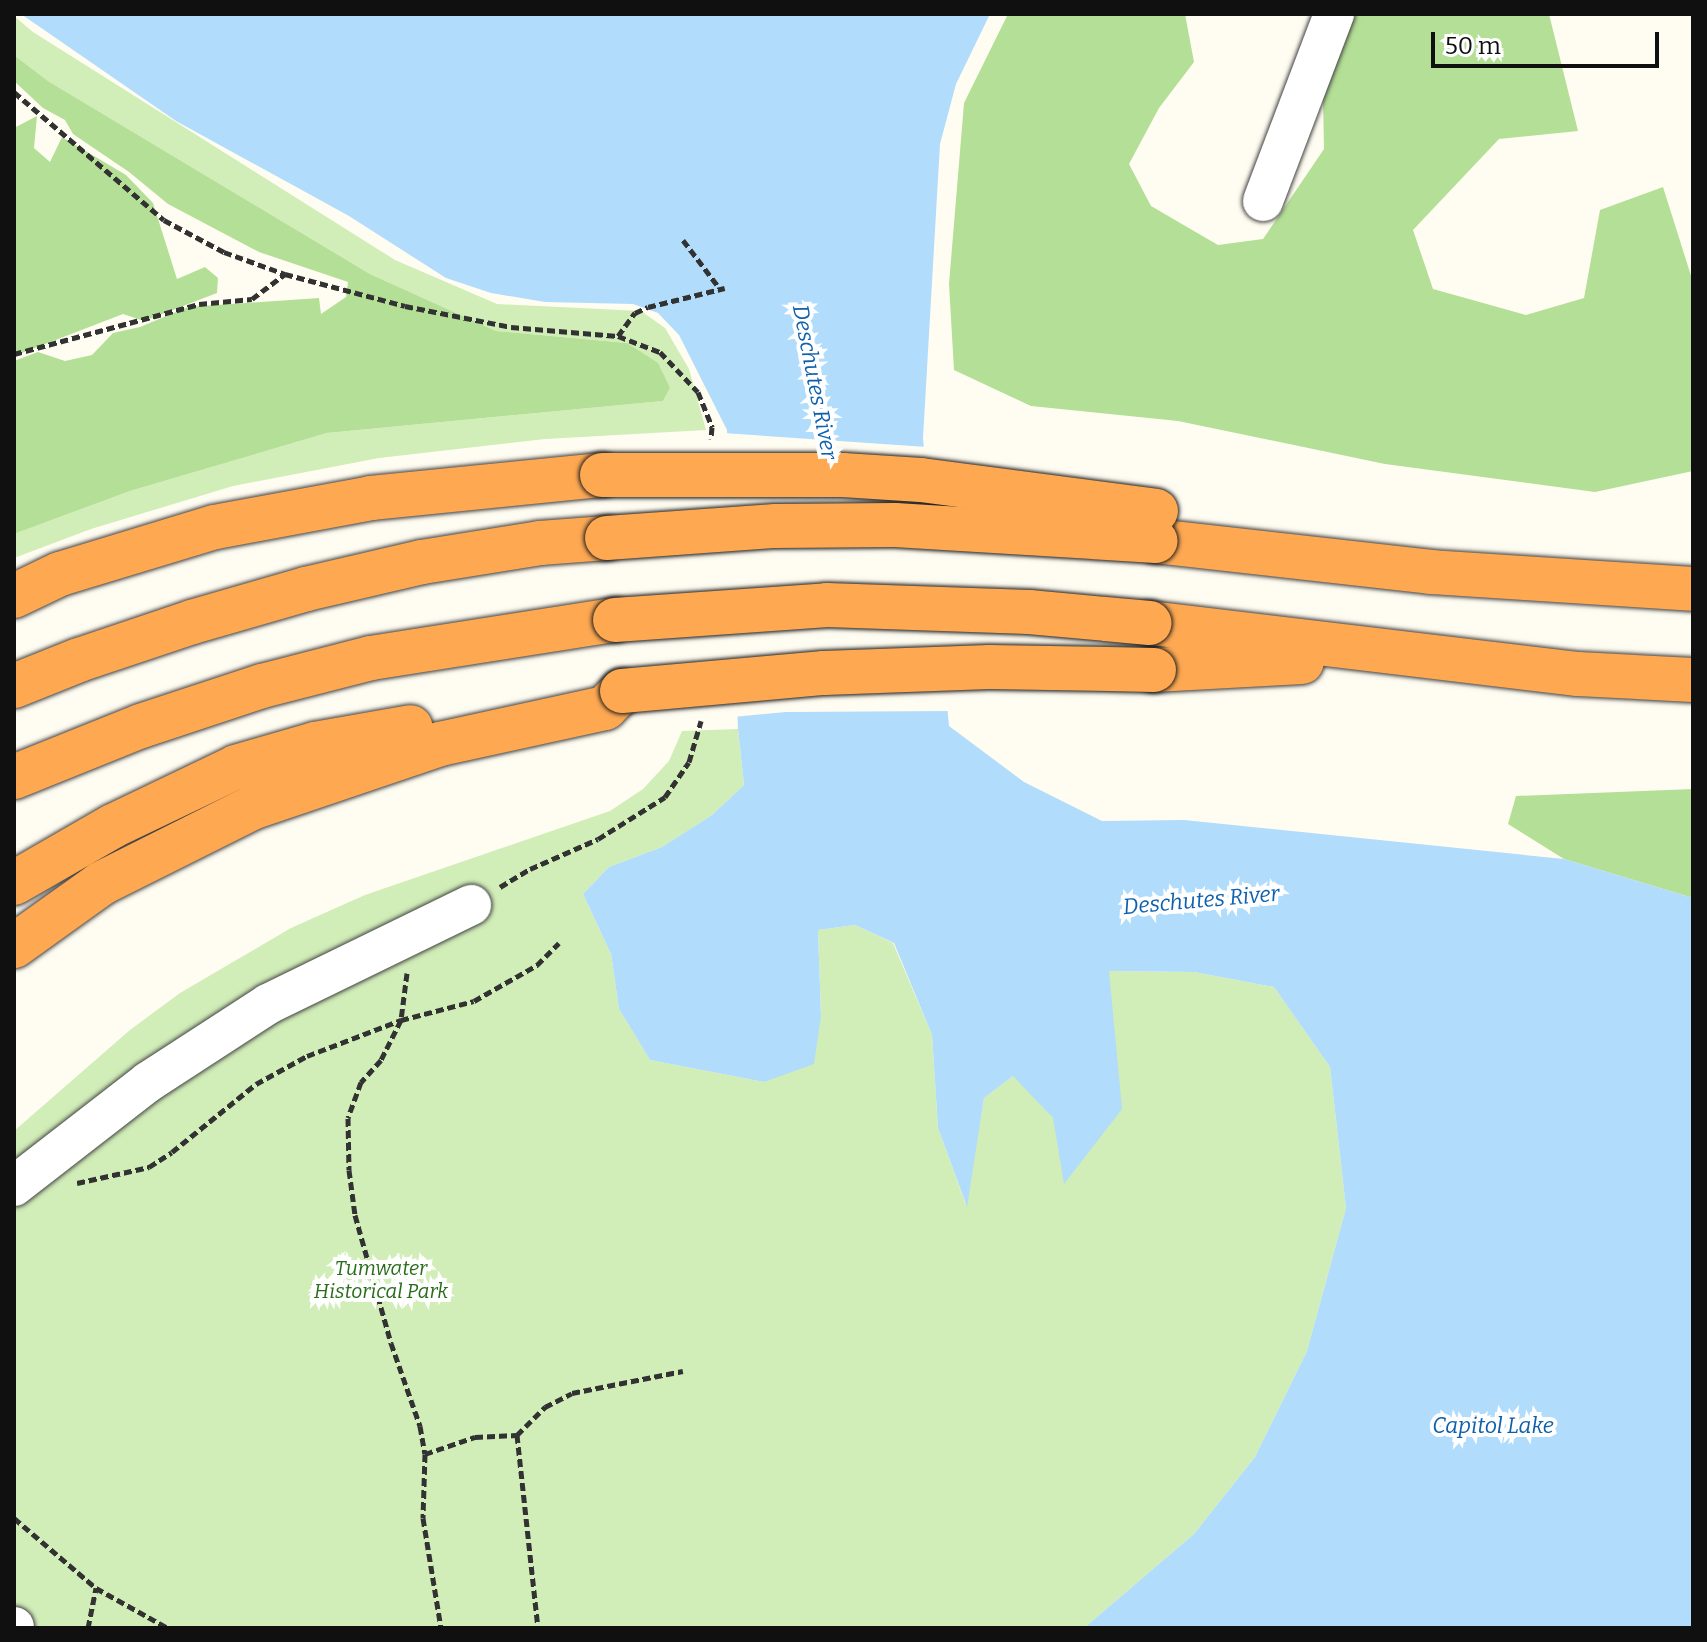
<!DOCTYPE html>
<html>
<head>
<meta charset="utf-8">
<style>
  body { margin:0 }
  #map { position:relative; width:1707px; height:1642px; overflow:hidden; background:#fffdf2; font-family:Bitter,serif }
  div>[style] { position:absolute }
  [style*='--x'] { left:calc(var(--x)*1px); top:calc(var(--y)*1px); width:calc(var(--w)*1px); rotate:calc(var(--a)*1deg) }
  .green>* { inset:0; background:#d1edb8 }
  .forest>* { inset:0; background:#b4df96 }
  .water>* { inset:0; background:#b2dcfb }
  .pier>* { inset:0; background:#fffdf2 }
  .path>* { height:5px; margin-top:-2.5px; transform-origin:0; background:repeating-linear-gradient(90deg,#323232 0 8px,transparent 0 12px) }
  .roads { filter:drop-shadow(0 0 2px #434343) drop-shadow(0 0 2px #434343) }
  .minor>* { height:40px; margin:-20px; padding:0 20px; transform-origin:20px; border-radius:20px; background:#fff }
  .highway>* { height:44px; margin:-22px; padding:0 22px; transform-origin:22px; border-radius:22px; background:#fea851 }
  .bridges { filter:drop-shadow(0 0 2px #212121) drop-shadow(0 0 2px #212121) }
  .highway-bridge>* { height:44px; margin:-22px; padding:0 22px; transform-origin:22px; border-radius:22px; background:#fea851 }
  span { translate:-50% -50%; white-space:nowrap; text-align:center; line-height:1.15; -webkit-text-stroke:8px #fff; paint-order:stroke }
  .park-label { font-size:20px; color:#276d1a; font-style:italic }
  .water-label { font-size:22px; color:#0e60ac; font-style:italic }
  .frame { position:absolute; inset:0; border:16px solid #101010; pointer-events:none }
  .scale { position:absolute; left:1431px; top:32px; width:228px; height:36px; box-sizing:border-box; border:4px solid #101010; border-top:0; padding-left:10px; font-size:24px; line-height:28px; white-space:nowrap; color:#101010; -webkit-text-stroke:6px #fff; paint-order:stroke }
</style>
</head>
<body>
<div id="map">
  <div class="green">
    <i style="clip-path:polygon(14px 16px,33px 32px,395px 260px,497px 304px,641px 311px,665px 328px,689px 369px,706px 430px,545px 439px,379px 458px,233px 486px,91px 529px,14px 558px,14px 534px,130px 491px,327px 433px,663px 401px,670px 388px,628px 343px,496px 331px,370px 274px,48px 81px,14px 55px)"></i>
    <i style="clip-path:polygon(738px 729px,744px 785px,712px 815px,662px 847px,609px 867px,583px 894px,611px 954px,619px 1009px,650px 1060px,764px 1082px,821px 1016px,818px 930px,855px 925px,893px 943px,932px 1035px,938px 1128px,966px 1205px,984px 1098px,1014px 1075px,1053px 1118px,1121px 1109px,1108px 971px,1194px 972px,1274px 987px,1330px 1067px,1346px 1208px,1307px 1351px,1255px 1457px,1194px 1534px,1084px 1628px,14px 1628px,14px 1131px,130px 1030px,180px 993px,291px 928px,365px 895px,610px 811px,643px 789px,669px 761px,682px 731px)"></i>
  </div>
  <div class="forest">
    <i style="clip-path:polygon(1008px 14px,1185px 14px,1194px 62px,1159px 108px,1129px 164px,1151px 206px,1218px 245px,1263px 239px,1324px 149px,1322px 49px,1337px 14px,1549px 14px,1578px 131px,1499px 139px,1413px 230px,1433px 289px,1526px 315px,1584px 298px,1600px 210px,1663px 187px,1693px 282px,1693px 471px,1595px 492px,1385px 464px,1178px 421px,1031px 406px,954px 370px,949px 284px,964px 103px)"></i>
    <i style="clip-path:polygon(14px 55px,48px 81px,370px 274px,496px 331px,627px 343px,658px 363px,670px 388px,663px 401px,327px 433px,130px 491px,14px 534px,14px 361px,38px 352px,65px 361px,92px 355px,113px 333px,140px 327px,188px 307px,319px 298px,321px 314px,346px 297px,348px 282px,259px 252px,168px 204px,129px 172px,73px 134px,65px 120px,43px 108px,14px 81px)"></i>
    <i style="clip-path:polygon(37px 116px,34px 148px,50px 162px,62px 137px,126px 175px,153px 203px,177px 279px,205px 267px,218px 278px,217px 293px,144px 321px,123px 314px,14px 356px,14px 128px)"></i>
    <i style="clip-path:polygon(1693px 789px,1693px 898px,1564px 859px,1508px 824px,1516px 796px)"></i>
  </div>
  <div class="water">
    <i style="clip-path:polygon(21px 14px,990px 14px,956px 84px,940px 144px,923px 438px,949px 726px,1024px 782px,1102px 821px,1184px 820px,1564px 859px,1693px 898px,1693px 1628px,1084px 1628px,1194px 1534px,1255px 1457px,1307px 1351px,1346px 1208px,1330px 1067px,1274px 987px,1194px 972px,1109px 971px,1122px 1109px,1064px 1184px,1053px 1118px,1013px 1076px,984px 1098px,967px 1207px,938px 1128px,932px 1035px,894px 943px,855px 925px,818px 930px,821px 1016px,814px 1064px,764px 1082px,650px 1060px,619px 1009px,611px 954px,583px 894px,609px 867px,662px 847px,712px 815px,744px 785px,738px 729px,727px 430px,679px 335px,658px 313px,633px 304px,545px 302px,491px 293px,446px 278px,349px 216px,176px 121px)"></i>
  </div>
  <div class="pier">
    <i style="clip-path:polygon(723px 433px,927px 447px,952px 711px,786px 712px,733px 717px)"></i>
  </div>
  <div class="path">
    <i style="--x:14;--y:92;--w:197;--a:40.5"></i>
    <i style="--x:164;--y:220;--w:68;--a:28.1"></i>
    <i style="--x:224;--y:252;--w:65;--a:19.8"></i>
    <i style="--x:285;--y:274;--w:124;--a:14.9"></i>
    <i style="--x:405;--y:306;--w:108;--a:11.2"></i>
    <i style="--x:511;--y:327;--w:107;--a:4.8"></i>
    <i style="--x:618;--y:336;--w:45;--a:20.9"></i>
    <i style="--x:660;--y:352;--w:55;--a:46.5"></i>
    <i style="--x:698;--y:392;--w:38;--a:68"></i>
    <i style="--x:712;--y:427;--w:12;--a:95"></i>
    <i style="--x:683;--y:240;--w:63;--a:52.8"></i>
    <i style="--x:618;--y:336;--w:29;--a:-54"></i>
    <i style="--x:635;--y:313;--w:14;--a:-25"></i>
    <i style="--x:648;--y:307;--w:79;--a:-13.9"></i>
    <i style="--x:14;--y:354;--w:192;--a:-15.1"></i>
    <i style="--x:199;--y:304;--w:53;--a:-5.4"></i>
    <i style="--x:252;--y:299;--w:41;--a:-37.1"></i>
    <i style="--x:500;--y:887;--w:35;--a:-31"></i>
    <i style="--x:530;--y:869;--w:74;--a:-23.8"></i>
    <i style="--x:598;--y:839;--w:79;--a:-32.1"></i>
    <i style="--x:665;--y:797;--w:42;--a:-55.6"></i>
    <i style="--x:689;--y:762;--w:43;--a:-73.7"></i>
    <i style="--x:407;--y:973;--w:47;--a:97.3"></i>
    <i style="--x:401;--y:1020;--w:45;--a:116.6"></i>
    <i style="--x:381;--y:1060;--w:30;--a:132"></i>
    <i style="--x:361;--y:1082;--w:38;--a:110"></i>
    <i style="--x:348;--y:1118;--w:52;--a:88.9"></i>
    <i style="--x:349;--y:1170;--w:45;--a:82.4"></i>
    <i style="--x:355;--y:1215;--w:133;--a:74.3"></i>
    <i style="--x:391;--y:1343;--w:88;--a:70.7"></i>
    <i style="--x:420;--y:1426;--w:28;--a:80"></i>
    <i style="--x:425;--y:1454;--w:64;--a:91.8"></i>
    <i style="--x:423;--y:1518;--w:111;--a:80.7"></i>
    <i style="--x:77;--y:1183;--w:74;--a:-12.5"></i>
    <i style="--x:149;--y:1167;--w:27;--a:-33"></i>
    <i style="--x:172;--y:1152;--w:108;--a:-39"></i>
    <i style="--x:256;--y:1084;--w:58;--a:-28.8"></i>
    <i style="--x:307;--y:1056;--w:101;--a:-21"></i>
    <i style="--x:401;--y:1020;--w:75;--a:-14.6"></i>
    <i style="--x:474;--y:1001;--w:73;--a:-29.7"></i>
    <i style="--x:537;--y:965;--w:31;--a:-45"></i>
    <i style="--x:517;--y:1435;--w:194;--a:83.8"></i>
    <i style="--x:425;--y:1454;--w:53;--a:-18.8"></i>
    <i style="--x:475;--y:1437;--w:42;--a:-2.7"></i>
    <i style="--x:517;--y:1435;--w:40;--a:-45"></i>
    <i style="--x:545;--y:1407;--w:30;--a:-27"></i>
    <i style="--x:572;--y:1393;--w:113;--a:-11.2"></i>
    <i style="--x:14;--y:1518;--w:108;--a:40.5"></i>
    <i style="--x:96;--y:1588;--w:82;--a:29.1"></i>
    <i style="--x:88;--y:1628;--w:41;--a:-78.7"></i>
  </div>
  <div class="roads">
    <div class="minor">
      <i style="--x:1263;--y:201;--w:200;--a:-69.2"></i>
      <i style="--x:14;--y:1186;--w:170;--a:-37.8"></i>
      <i style="--x:148;--y:1082;--w:143;--a:-33"></i>
      <i style="--x:268;--y:1004;--w:226;--a:-26"></i>
      <i style="--x:14;--y:1627;--w:1;--a:90"></i>
    </div>
    <div class="highway">
      <i style="--x:1156;--y:541;--w:277;--a:6.4"></i>
      <i style="--x:1431;--y:572;--w:263;--a:3.7"></i>
      <i style="--x:14;--y:596;--w:51;--a:-25.6"></i>
      <i style="--x:60;--y:574;--w:162;--a:-16.9"></i>
      <i style="--x:215;--y:527;--w:159;--a:-10.5"></i>
      <i style="--x:371;--y:498;--w:232;--a:-5.7"></i>
      <i style="--x:1150;--y:623;--w:431;--a:6.8"></i>
      <i style="--x:1578;--y:674;--w:115;--a:3"></i>
      <i style="--x:1154;--y:670;--w:148;--a:-3.1"></i>
      <i style="--x:14;--y:686;--w:70;--a:-21.8"></i>
      <i style="--x:79;--y:660;--w:119;--a:-18.6"></i>
      <i style="--x:192;--y:622;--w:119;--a:-16.1"></i>
      <i style="--x:306;--y:589;--w:119;--a:-13.1"></i>
      <i style="--x:422;--y:562;--w:120;--a:-9.1"></i>
      <i style="--x:540;--y:543;--w:67;--a:-4.3"></i>
      <i style="--x:14;--y:777;--w:137;--a:-21.9"></i>
      <i style="--x:141;--y:726;--w:127;--a:-18.3"></i>
      <i style="--x:262;--y:686;--w:113;--a:-14.4"></i>
      <i style="--x:371;--y:658;--w:247;--a:-8.9"></i>
      <i style="--x:14;--y:883;--w:114;--a:-29.9"></i>
      <i style="--x:113;--y:826;--w:136;--a:-25.6"></i>
      <i style="--x:236;--y:767;--w:82;--a:-16.2"></i>
      <i style="--x:315;--y:744;--w:97;--a:-10"></i>
      <i style="--x:14;--y:946;--w:108;--a:-35.6"></i>
      <i style="--x:102;--y:883;--w:170;--a:-26.6"></i>
      <i style="--x:254;--y:807;--w:196;--a:-18.7"></i>
      <i style="--x:440;--y:744;--w:169;--a:-12.3"></i>
      <i style="--x:605;--y:708;--w:24;--a:-45"></i>
    </div>
  </div>
  <div class="bridges">
    <div class="highway-bridge">
      <i style="--x:602;--y:475;--w:241;--a:0"></i>
      <i style="--x:843;--y:475;--w:78;--a:3.7"></i>
      <i style="--x:921;--y:480;--w:237;--a:7.5"></i>
      <i style="--x:607;--y:538;--w:169;--a:-4.1"></i>
      <i style="--x:776;--y:526;--w:119;--a:-0.5"></i>
      <i style="--x:895;--y:525;--w:261;--a:3.5"></i>
      <i style="--x:615;--y:620;--w:213;--a:-4"></i>
      <i style="--x:827;--y:605;--w:202;--a:2"></i>
      <i style="--x:1029;--y:612;--w:121;--a:5.2"></i>
      <i style="--x:622;--y:691;--w:203;--a:-5.1"></i>
      <i style="--x:824;--y:673;--w:165;--a:-2.1"></i>
      <i style="--x:989;--y:667;--w:165;--a:1"></i>
    </div>
  </div>
  <div class="park-label">
    <span style="left:381px;top:1280px">Tumwater<br>Historical Park</span>
  </div>
  <div class="water-label">
    <span style="left:815px;top:382px;rotate:79deg">Deschutes River</span>
    <span style="left:1201px;top:900px;rotate:-5deg">Deschutes River</span>
    <span style="left:1493px;top:1426px">Capitol Lake</span>
  </div>
  <div class="frame"></div>
  <div class="scale">50 m</div>
</div>
</body>
</html>
